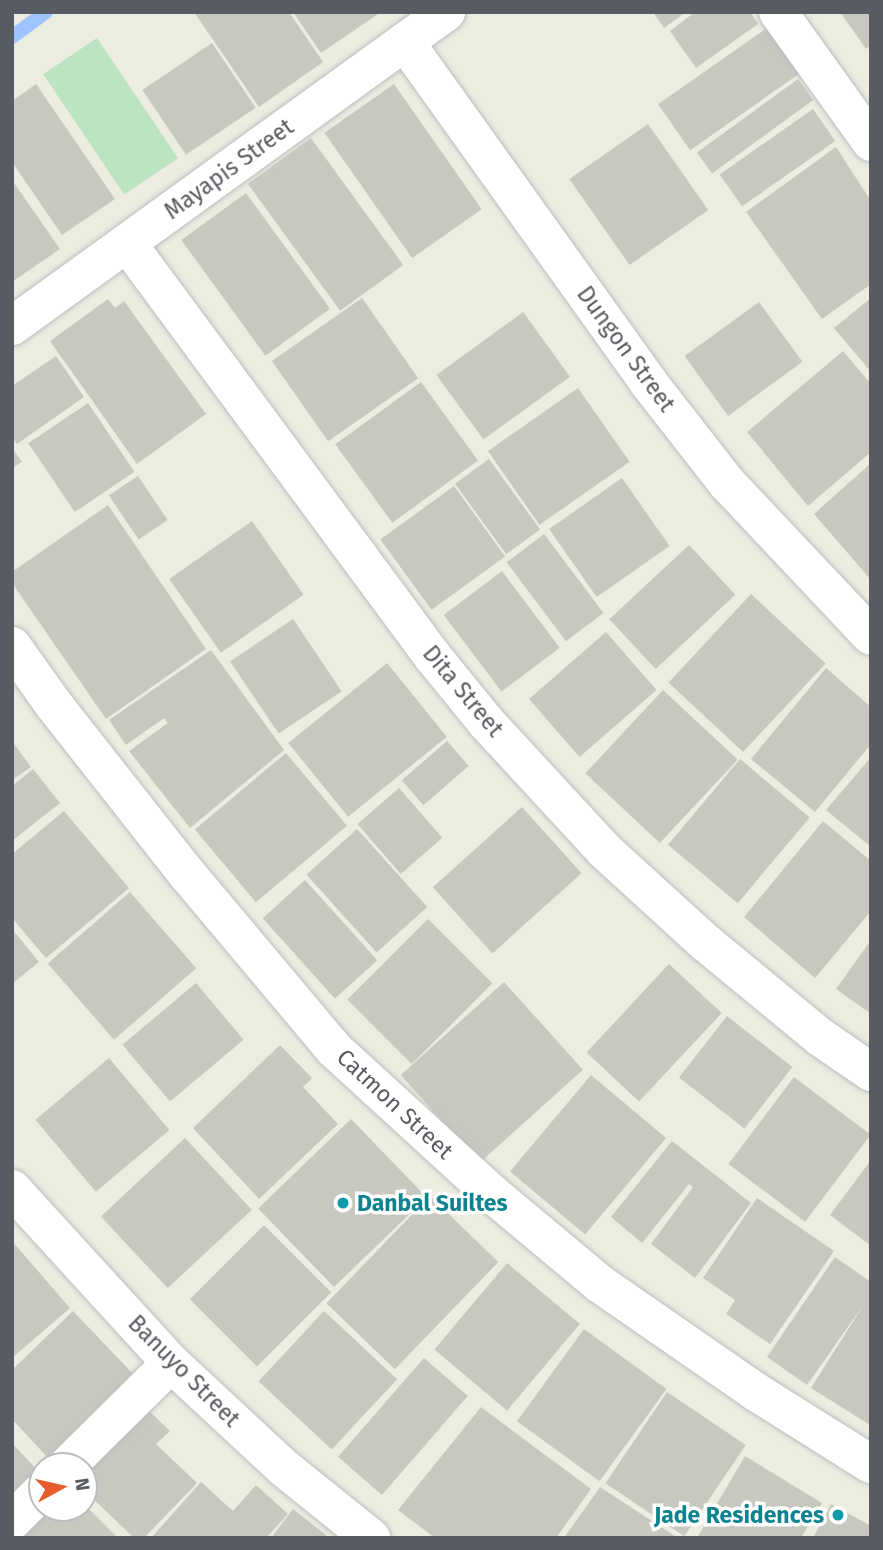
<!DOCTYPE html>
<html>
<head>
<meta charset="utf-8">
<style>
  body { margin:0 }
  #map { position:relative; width:883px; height:1550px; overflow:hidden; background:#ecece0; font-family:"Fira Sans",sans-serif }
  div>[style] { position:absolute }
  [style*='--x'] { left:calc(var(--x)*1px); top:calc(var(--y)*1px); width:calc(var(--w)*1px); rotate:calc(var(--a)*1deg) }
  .green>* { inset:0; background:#bce4c3; transform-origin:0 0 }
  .stream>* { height:14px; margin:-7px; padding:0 7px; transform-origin:7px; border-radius:7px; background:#9ec4ff }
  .building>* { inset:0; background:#c9c8c0; transform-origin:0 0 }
  .roads { filter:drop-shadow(0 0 2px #bbbcc2) drop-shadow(0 0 2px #bbbcc2) }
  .minor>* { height:38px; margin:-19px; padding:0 19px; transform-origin:19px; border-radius:19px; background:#fff }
  .tertiary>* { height:38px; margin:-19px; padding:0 19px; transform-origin:19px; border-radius:19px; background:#fff }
  .dots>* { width:19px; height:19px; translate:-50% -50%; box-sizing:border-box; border:4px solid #fff; border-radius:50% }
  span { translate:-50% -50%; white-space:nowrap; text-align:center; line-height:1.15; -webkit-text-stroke:7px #fff; paint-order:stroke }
  .street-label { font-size:23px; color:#595b62 }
  .culture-label { font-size:23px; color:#0d838f; font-weight:700 }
  .left { translate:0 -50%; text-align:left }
  .right { translate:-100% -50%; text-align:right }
  .frame { position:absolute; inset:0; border:14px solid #595b62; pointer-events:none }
  .north { position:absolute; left:28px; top:1452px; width:70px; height:70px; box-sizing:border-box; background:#fff; border:2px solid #bdbdc0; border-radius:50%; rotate:82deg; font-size:19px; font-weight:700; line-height:28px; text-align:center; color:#595b62 }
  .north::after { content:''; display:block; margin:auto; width:24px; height:32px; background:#e85b2b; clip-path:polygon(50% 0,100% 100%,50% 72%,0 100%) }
</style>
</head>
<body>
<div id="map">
  <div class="green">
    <i style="left:97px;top:38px;width:145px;height:65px;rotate:56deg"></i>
  </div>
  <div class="stream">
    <i style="--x:12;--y:37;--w:42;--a:-36.3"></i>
  </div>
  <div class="building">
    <i style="clip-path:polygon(194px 12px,289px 12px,323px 62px,259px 107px)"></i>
    <i style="clip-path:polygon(293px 12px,381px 12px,321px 53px)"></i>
    <i style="clip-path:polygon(653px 12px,686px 12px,664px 28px)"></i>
    <i style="clip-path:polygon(695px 12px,750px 12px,758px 24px,696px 68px,670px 31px)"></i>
    <i style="clip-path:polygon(840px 12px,871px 12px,871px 45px,866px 49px)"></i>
    <i style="left:767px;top:28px;width:56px;height:133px;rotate:55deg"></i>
    <i style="left:212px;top:43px;width:78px;height:84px;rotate:56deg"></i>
    <i style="left:798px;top:79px;width:26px;height:125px;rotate:54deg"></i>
    <i style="clip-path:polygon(36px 84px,115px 199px,62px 235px,12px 162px,12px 101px)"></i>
    <i style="left:394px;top:84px;width:153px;height:85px;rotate:55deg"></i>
    <i style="left:813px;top:109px;width:39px;height:114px;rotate:55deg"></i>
    <i style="left:648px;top:124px;width:105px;height:96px;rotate:55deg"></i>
    <i style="left:311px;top:138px;width:157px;height:78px;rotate:54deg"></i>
    <i style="clip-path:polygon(836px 147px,871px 201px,871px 284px,822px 319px,746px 212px)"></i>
    <i style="clip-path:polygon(12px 180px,60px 249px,12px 282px)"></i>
    <i style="left:246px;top:193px;width:143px;height:80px;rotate:54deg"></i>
    <i style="left:362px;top:298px;width:98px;height:110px;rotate:55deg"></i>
    <i style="clip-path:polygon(871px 298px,871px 372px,834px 328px)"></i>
    <i style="clip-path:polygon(108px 299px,115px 308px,124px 301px,206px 414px,137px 464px,50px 341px)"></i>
    <i style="left:759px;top:302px;width:74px;height:92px;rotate:54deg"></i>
    <i style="left:523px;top:312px;width:80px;height:107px;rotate:54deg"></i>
    <i style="clip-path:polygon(843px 351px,871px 384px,871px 452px,808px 506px,747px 432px)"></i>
    <i style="clip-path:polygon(56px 356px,84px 397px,17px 444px,12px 437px,12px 386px)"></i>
    <i style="left:421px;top:382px;width:97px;height:106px;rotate:54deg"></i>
    <i style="left:578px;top:388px;width:90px;height:110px;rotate:55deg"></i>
    <i style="left:88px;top:403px;width:83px;height:72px;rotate:56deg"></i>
    <i style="clip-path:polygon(12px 448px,22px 462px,12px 468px)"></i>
    <i style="left:489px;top:459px;width:87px;height:42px;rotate:54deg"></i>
    <i style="clip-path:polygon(871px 463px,871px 580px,814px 514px)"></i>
    <i style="left:138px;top:476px;width:53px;height:35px;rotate:56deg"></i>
    <i style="left:622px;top:478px;width:83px;height:89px;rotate:55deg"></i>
    <i style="left:454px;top:486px;width:87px;height:91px;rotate:54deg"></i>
    <i style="clip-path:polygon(108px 505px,206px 649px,106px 719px,12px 583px,12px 572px)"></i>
    <i style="left:252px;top:521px;width:90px;height:101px;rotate:55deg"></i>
    <i style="left:544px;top:534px;width:99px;height:47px;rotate:53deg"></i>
    <i style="left:689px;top:545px;width:68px;height:109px;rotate:47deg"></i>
    <i style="left:502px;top:571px;width:96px;height:73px;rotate:53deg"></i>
    <i style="left:751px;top:594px;width:102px;height:121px;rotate:43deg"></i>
    <i style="left:293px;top:619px;width:87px;height:76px;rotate:56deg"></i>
    <i style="left:606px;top:632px;width:77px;height:102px;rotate:49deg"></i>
    <i style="clip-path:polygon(211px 650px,284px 750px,190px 828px,129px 751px,168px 723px,164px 718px,126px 745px,109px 720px)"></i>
    <i style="left:387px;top:663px;width:95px;height:127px;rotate:51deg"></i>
    <i style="clip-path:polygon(826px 668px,871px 707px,871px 744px,815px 812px,751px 759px)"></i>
    <i style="left:663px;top:690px;width:102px;height:114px;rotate:43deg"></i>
    <i style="clip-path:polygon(12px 741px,31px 767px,12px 780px)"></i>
    <i style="left:447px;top:741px;width:33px;height:60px;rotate:49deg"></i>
    <i style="left:286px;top:753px;width:95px;height:119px;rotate:50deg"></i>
    <i style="clip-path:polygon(871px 757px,871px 847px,826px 810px)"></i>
    <i style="left:740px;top:759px;width:91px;height:112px;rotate:40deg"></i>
    <i style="clip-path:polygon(33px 769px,60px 803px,12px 841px,12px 786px)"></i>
    <i style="left:399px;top:788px;width:66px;height:55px;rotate:49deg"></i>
    <i style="left:522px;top:807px;width:89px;height:120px;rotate:48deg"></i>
    <i style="clip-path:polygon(64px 811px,129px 888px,46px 958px,12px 918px,12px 854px)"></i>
    <i style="clip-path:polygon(823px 821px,871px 861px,871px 911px,815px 978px,744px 917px)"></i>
    <i style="left:357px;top:829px;width:105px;height:68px;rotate:48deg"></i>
    <i style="left:305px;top:880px;width:108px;height:57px;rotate:48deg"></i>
    <i style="left:130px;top:892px;width:101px;height:109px;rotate:49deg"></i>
    <i style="left:428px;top:919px;width:91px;height:114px;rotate:45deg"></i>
    <i style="clip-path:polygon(12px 929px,39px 962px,12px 984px)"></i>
    <i style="clip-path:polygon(871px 940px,871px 1014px,836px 989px)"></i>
    <i style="left:669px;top:964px;width:72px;height:121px;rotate:43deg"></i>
    <i style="left:504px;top:982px;width:118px;height:139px;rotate:48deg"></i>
    <i style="left:196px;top:983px;width:74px;height:96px;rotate:50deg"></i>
    <i style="left:727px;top:1016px;width:83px;height:78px;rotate:38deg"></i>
    <i style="clip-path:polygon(280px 1045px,312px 1078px,303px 1087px,338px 1124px,259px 1199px,193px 1128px)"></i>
    <i style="left:109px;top:1058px;width:94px;height:96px;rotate:50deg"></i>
    <i style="left:591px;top:1075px;width:98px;height:126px;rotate:40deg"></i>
    <i style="left:794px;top:1077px;width:96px;height:109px;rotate:37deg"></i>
    <i style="left:351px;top:1119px;width:109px;height:129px;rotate:46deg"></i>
    <i style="left:185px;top:1138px;width:98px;height:115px;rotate:47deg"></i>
    <i style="clip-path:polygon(672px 1141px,751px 1203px,695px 1278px,651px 1244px,693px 1187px,689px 1184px,642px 1243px,611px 1217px)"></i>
    <i style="clip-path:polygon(871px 1160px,871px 1246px,830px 1215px)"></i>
    <i style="left:430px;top:1196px;width:95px;height:149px;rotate:44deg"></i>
    <i style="clip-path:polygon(757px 1198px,834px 1251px,770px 1344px,726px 1314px,735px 1300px,703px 1278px)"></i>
    <i style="left:264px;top:1225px;width:95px;height:105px;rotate:45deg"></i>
    <i style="clip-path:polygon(12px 1241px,70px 1308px,12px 1358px)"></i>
    <i style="clip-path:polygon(835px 1257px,871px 1282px,870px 1425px,811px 1388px,864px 1304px,807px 1385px,767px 1357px)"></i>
    <i style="left:507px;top:1263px;width:95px;height:113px;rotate:40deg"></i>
    <i style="clip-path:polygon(73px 1311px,135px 1376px,48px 1458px,12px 1419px,12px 1370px)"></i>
    <i style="left:324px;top:1311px;width:100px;height:96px;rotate:43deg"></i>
    <i style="left:584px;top:1329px;width:102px;height:114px;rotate:36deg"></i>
    <i style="left:424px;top:1358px;width:58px;height:131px;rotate:41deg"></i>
    <i style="left:667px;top:1392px;width:95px;height:110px;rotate:34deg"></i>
    <i style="clip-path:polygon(145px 1407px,170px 1431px,156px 1444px,197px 1483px,144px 1538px,134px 1538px,84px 1490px,84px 1470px)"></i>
    <i style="clip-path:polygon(481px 1407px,591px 1489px,556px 1538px,435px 1538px,398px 1510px)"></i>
    <i style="clip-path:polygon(12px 1443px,42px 1475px,12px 1505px)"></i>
    <i style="clip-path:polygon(745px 1456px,822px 1503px,801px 1538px,697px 1538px)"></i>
    <i style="clip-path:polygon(201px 1482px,233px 1511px,256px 1485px,288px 1514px,266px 1538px,151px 1538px)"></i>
    <i style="clip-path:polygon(600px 1487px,678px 1538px,564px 1538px)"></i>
    <i style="clip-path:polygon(84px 1504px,118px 1538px,16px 1538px,45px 1508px,84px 1508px)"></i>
    <i style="clip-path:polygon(831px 1504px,871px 1526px,871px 1538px,813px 1538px)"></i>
    <i style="clip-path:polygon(293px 1509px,326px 1535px,324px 1538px,271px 1538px)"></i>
  </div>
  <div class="roads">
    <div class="minor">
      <i style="--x:778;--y:12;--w:160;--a:54.4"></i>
      <i style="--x:405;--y:42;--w:418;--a:54.4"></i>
      <i style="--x:648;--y:382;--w:128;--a:52"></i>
      <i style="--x:727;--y:483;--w:210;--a:46.7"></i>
      <i style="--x:127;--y:243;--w:515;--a:53.53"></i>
      <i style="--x:433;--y:657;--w:84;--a:50.8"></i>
      <i style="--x:486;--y:722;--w:174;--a:47.3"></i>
      <i style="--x:604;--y:850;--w:138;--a:42.4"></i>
      <i style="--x:706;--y:943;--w:148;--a:39.5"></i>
      <i style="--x:820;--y:1037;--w:62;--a:34.5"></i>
      <i style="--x:12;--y:646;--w:72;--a:54.6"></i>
      <i style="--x:54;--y:705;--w:216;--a:51.8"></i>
      <i style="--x:188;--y:875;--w:227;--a:50"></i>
      <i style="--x:334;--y:1049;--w:212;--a:42.5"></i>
      <i style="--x:490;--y:1192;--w:143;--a:39.9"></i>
      <i style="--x:600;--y:1284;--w:190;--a:34.7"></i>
      <i style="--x:756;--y:1392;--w:136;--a:32.1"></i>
      <i style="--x:12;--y:1189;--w:236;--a:47.6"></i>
      <i style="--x:171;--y:1363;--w:154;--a:42.9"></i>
      <i style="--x:284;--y:1468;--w:112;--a:38.8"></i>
      <i style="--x:67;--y:1466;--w:146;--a:-44.7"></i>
      <i style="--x:12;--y:1521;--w:42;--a:-45"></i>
    </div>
    <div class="tertiary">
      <i style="--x:12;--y:326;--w:536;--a:-35.89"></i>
    </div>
  </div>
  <div class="dots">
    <i style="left:343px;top:1203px;background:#0f9aa8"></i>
    <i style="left:838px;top:1515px;background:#0f9aa8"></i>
  </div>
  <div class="street-label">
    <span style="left:229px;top:169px;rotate:-36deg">Mayapis Street</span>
    <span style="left:626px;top:349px;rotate:54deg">Dungon Street</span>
    <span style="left:463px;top:691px;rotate:50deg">Dita Street</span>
    <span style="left:395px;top:1104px;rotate:43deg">Catmon Street</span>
    <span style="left:184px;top:1371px;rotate:45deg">Banuyo Street</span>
  </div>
  <div class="culture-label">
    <span class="left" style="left:357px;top:1203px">Danbal Suiltes</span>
    <span class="right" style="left:824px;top:1515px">Jade Residences</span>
  </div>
  <div class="frame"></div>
  <div class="north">N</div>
</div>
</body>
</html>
